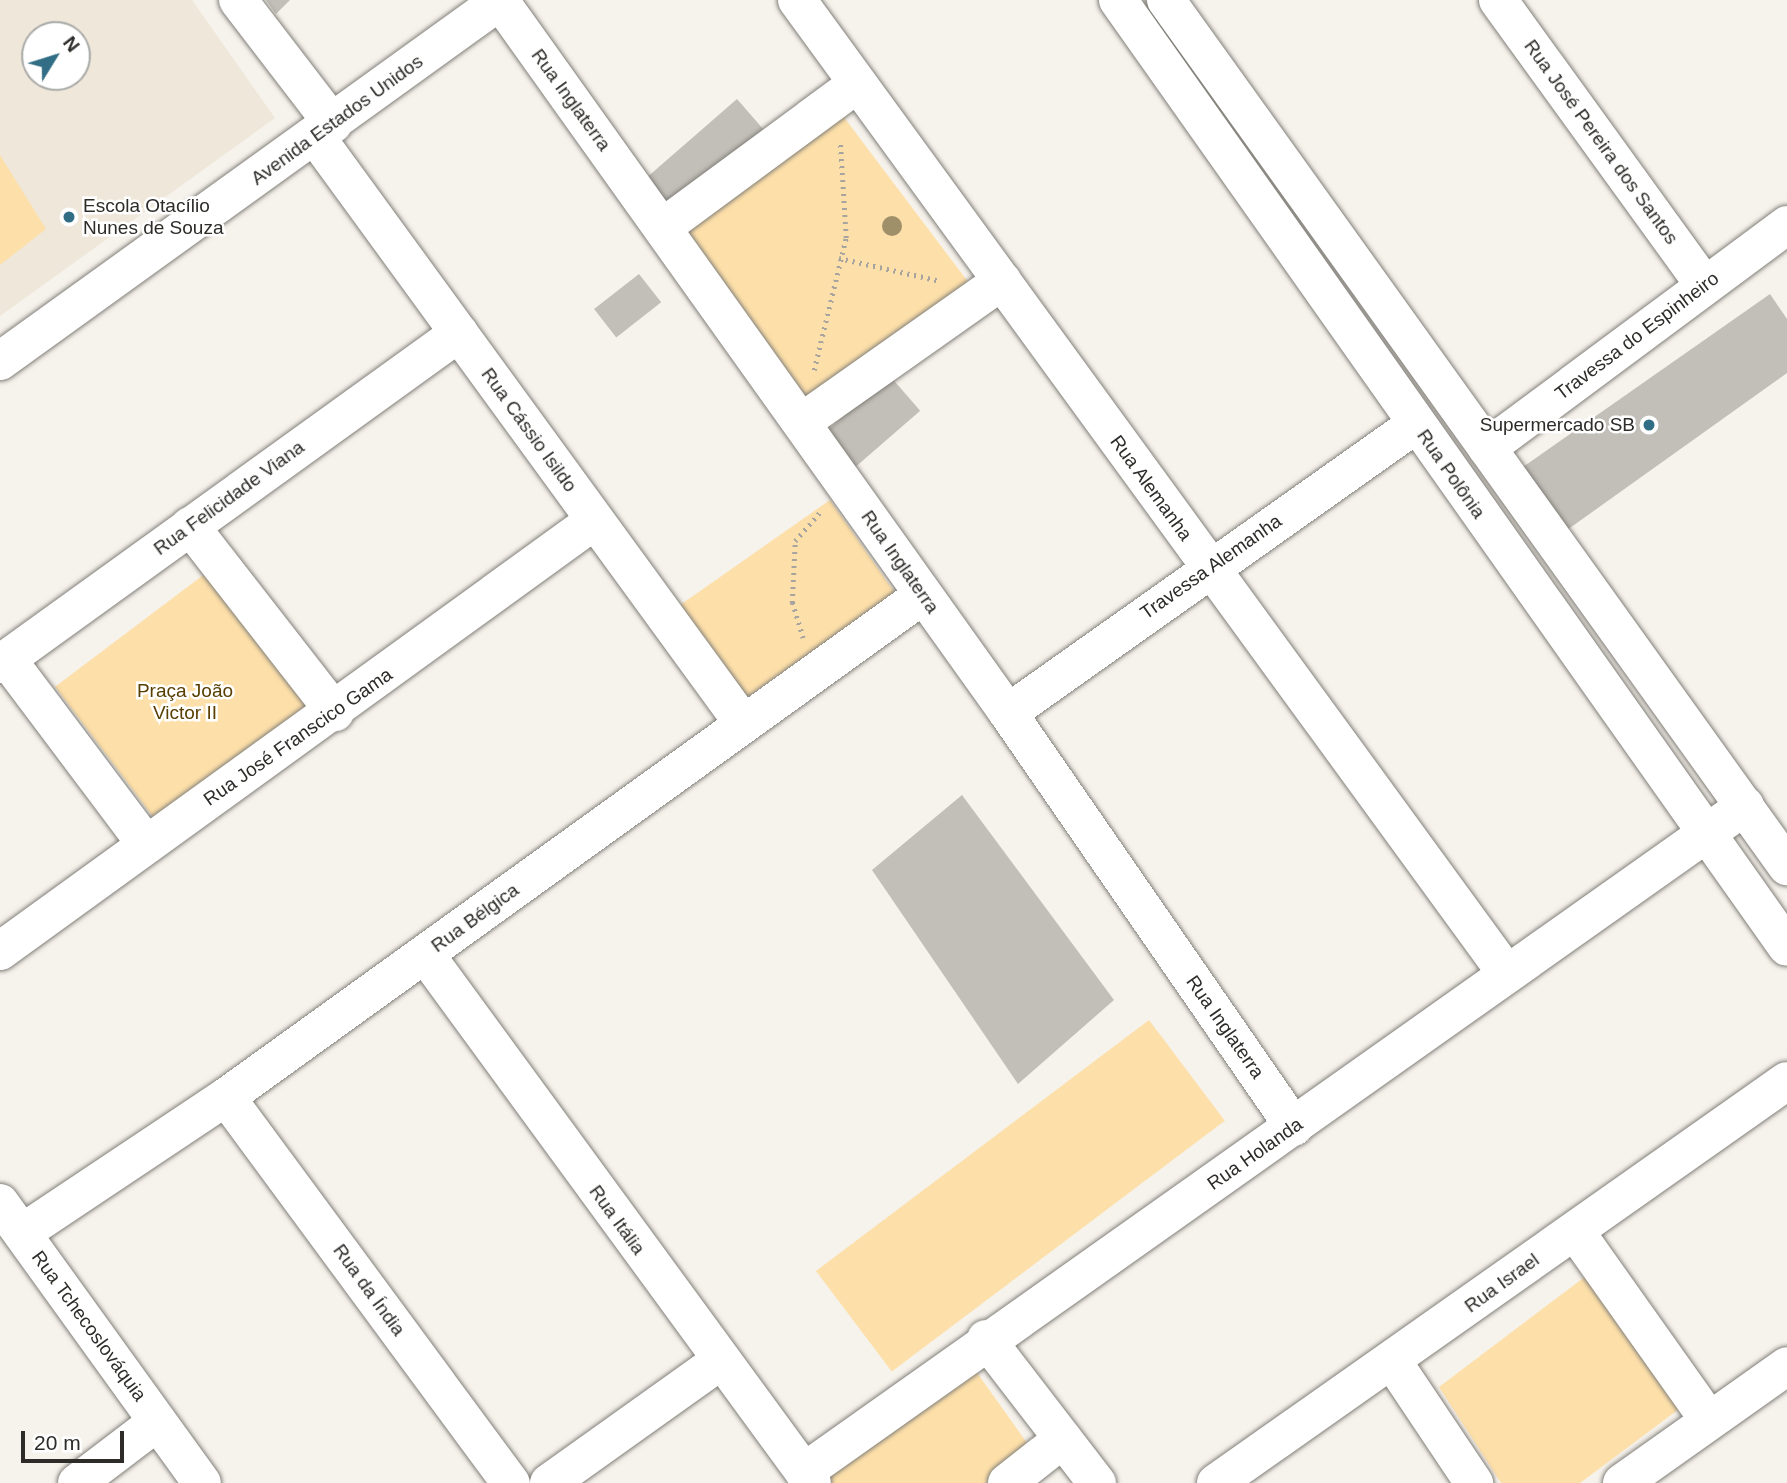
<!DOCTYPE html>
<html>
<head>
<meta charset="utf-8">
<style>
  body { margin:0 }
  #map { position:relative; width:1787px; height:1483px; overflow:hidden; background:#f6f2ec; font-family:Arial,sans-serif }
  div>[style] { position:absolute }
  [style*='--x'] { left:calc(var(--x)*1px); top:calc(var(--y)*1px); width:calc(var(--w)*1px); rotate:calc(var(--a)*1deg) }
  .built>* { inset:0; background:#eee7da }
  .green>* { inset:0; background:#fde0a9; transform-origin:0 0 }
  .building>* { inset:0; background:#c2bfb9; transform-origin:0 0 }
  .path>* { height:4.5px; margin-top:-2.25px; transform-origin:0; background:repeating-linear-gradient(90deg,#a7a49f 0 2px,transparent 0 7px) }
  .roads { filter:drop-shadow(0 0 2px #827f79) drop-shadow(0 0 2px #827f79) }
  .minor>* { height:38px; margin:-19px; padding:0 19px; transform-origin:19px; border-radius:19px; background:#fff }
  .major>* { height:38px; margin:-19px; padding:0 19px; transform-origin:19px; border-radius:19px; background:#fff }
  .trees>* { width:20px; height:20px; margin:-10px; border-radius:50%; background:#9f906a }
  .dots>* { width:19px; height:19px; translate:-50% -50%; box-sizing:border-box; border:4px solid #fff; border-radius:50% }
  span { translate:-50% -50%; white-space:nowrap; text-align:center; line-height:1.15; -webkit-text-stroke:5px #fff; paint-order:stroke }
  .street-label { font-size:19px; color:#2d2c29 }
  .poi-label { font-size:19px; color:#2d2c29 }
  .left { translate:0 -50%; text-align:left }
  .right { translate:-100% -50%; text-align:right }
  .park-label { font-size:19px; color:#583f00 }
  .north { position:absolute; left:21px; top:21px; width:70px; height:70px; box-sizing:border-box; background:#fff; border:2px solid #ababa9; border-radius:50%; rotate:52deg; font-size:19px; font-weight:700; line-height:28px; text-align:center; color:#2d2c29 }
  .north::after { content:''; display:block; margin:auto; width:24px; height:32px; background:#316d85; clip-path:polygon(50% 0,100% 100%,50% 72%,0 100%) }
  .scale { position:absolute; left:21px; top:1431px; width:103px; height:32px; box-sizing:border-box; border:4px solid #2d2c29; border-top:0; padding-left:9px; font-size:21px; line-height:24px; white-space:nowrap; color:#2d2c29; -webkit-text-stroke:5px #fff; paint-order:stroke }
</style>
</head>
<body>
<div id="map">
  <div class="built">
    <i style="clip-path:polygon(evenodd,0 0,192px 0,275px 118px,0 316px,0 0,35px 35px,77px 35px,77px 77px,35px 77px,35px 35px)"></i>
  </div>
  <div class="green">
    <i style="left:837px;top:108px;width:225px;height:202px;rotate:53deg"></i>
    <i style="clip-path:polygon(0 155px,46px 229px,0 265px)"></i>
    <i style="left:830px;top:500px;width:114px;height:196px;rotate:55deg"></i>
    <i style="left:206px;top:573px;width:183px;height:189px;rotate:53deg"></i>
    <i style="left:1149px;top:1020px;width:126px;height:417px;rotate:53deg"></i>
    <i style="clip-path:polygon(1586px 1276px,1687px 1403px,1580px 1483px,1501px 1483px,1439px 1387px)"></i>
    <i style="clip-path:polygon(973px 1367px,1049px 1474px,1037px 1483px,820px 1483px)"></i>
  </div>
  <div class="building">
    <i style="clip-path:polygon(266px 0,290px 0,276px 14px)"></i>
    <i style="left:737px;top:99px;width:46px;height:123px;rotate:49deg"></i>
    <i style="left:639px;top:274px;width:36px;height:57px;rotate:52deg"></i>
    <i style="clip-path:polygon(1770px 294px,1787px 319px,1787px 373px,1553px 540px,1510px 476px)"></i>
    <i style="left:890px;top:376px;width:46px;height:98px;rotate:49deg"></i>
    <i style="clip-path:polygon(962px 795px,1114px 1000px,1018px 1084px,872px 870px)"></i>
  </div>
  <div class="path">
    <i style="--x:839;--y:258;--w:104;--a:12.8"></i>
    <i style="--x:814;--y:370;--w:136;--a:-76.4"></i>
    <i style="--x:846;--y:238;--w:97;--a:-93.5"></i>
    <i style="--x:803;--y:638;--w:37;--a:-107"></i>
    <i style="--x:792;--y:603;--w:62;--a:-87.2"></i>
    <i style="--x:795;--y:541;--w:40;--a:-49"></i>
  </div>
  <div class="roads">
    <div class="minor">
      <i style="--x:238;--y:0;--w:156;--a:52.5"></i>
      <i style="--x:797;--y:0;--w:1205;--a:53.91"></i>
      <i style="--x:1118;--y:0;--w:1159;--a:54.76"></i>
      <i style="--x:1166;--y:0;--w:1066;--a:54.36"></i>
      <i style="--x:1498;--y:0;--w:352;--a:54.1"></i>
      <i style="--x:500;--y:1;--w:875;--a:54.49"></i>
      <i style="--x:1008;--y:713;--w:503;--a:55.36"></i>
      <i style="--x:316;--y:137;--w:725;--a:53.92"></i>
      <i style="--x:663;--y:227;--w:241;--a:-36.4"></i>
      <i style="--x:802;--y:422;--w:245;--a:-35.2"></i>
      <i style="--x:1487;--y:448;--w:374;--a:-36.6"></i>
      <i style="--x:190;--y:526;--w:236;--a:52.1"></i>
      <i style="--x:7;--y:659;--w:231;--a:53.1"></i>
      <i style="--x:0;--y:664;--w:566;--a:-35.8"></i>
      <i style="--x:1008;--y:713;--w:500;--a:-35.3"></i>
      <i style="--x:0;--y:951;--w:733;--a:-35.9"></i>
      <i style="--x:425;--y:954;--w:655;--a:53.81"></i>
      <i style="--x:226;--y:1097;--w:480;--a:53.6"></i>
      <i style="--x:0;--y:1203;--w:345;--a:54.2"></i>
      <i style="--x:1575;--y:1231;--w:232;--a:54.7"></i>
      <i style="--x:22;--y:1233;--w:245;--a:-33.7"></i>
      <i style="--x:226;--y:1097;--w:859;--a:-35.76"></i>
      <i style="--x:986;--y:1339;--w:182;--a:52.4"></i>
      <i style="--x:1393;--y:1362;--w:146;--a:56.2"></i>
      <i style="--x:804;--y:1472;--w:1153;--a:-35.29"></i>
      <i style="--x:77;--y:1483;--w:101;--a:-37.3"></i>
      <i style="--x:549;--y:1483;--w:210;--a:-35.5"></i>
      <i style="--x:1007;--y:1483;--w:71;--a:-38.2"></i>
      <i style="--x:1216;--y:1483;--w:698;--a:-35.15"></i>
      <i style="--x:1622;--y:1483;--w:202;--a:-35.3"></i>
    </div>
    <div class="major">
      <i style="--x:0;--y:361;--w:618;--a:-35.77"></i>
    </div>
  </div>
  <div class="trees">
    <i style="left:892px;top:226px"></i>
  </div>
  <div class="dots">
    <i style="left:69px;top:217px;background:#316d85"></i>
    <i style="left:1649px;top:425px;background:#316d85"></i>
  </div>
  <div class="street-label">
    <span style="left:571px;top:100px;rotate:54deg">Rua Inglaterra</span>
    <span style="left:337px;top:120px;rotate:-36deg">Avenida Estados Unidos</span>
    <span style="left:1601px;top:142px;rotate:54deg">Rua José Pereira dos Santos</span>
    <span style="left:1637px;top:336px;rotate:-37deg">Travessa do Espinheiro</span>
    <span style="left:529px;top:430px;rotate:54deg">Rua Cássio Isildo</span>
    <span style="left:1451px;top:474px;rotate:55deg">Rua Polônia</span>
    <span style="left:1151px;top:488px;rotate:54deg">Rua Alemanha</span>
    <span style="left:229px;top:498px;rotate:-36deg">Rua Felicidade Viana</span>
    <span style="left:900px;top:562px;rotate:55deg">Rua Inglaterra</span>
    <span style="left:1211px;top:567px;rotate:-35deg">Travessa Alemanha</span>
    <span style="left:298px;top:737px;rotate:-35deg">Rua José Franscico Gama</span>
    <span style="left:475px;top:918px;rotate:-36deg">Rua Bélgica</span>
    <span style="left:1225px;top:1027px;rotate:55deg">Rua Inglaterra</span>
    <span style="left:1255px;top:1154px;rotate:-35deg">Rua Holanda</span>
    <span style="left:617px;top:1220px;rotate:54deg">Rua Itália</span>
    <span style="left:1502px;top:1283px;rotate:-36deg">Rua Israel</span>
    <span style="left:369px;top:1290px;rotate:54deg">Rua da Índia</span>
    <span style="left:89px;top:1326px;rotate:54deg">Rua Tchecoslováquia</span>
  </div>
  <div class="poi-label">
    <span class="left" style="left:83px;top:217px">Escola Otacílio<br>Nunes de Souza</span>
    <span class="right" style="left:1635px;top:425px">Supermercado SB</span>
  </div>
  <div class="park-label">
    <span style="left:185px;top:702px">Praça João<br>Victor II</span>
  </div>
  <div class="north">N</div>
  <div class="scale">20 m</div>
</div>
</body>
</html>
